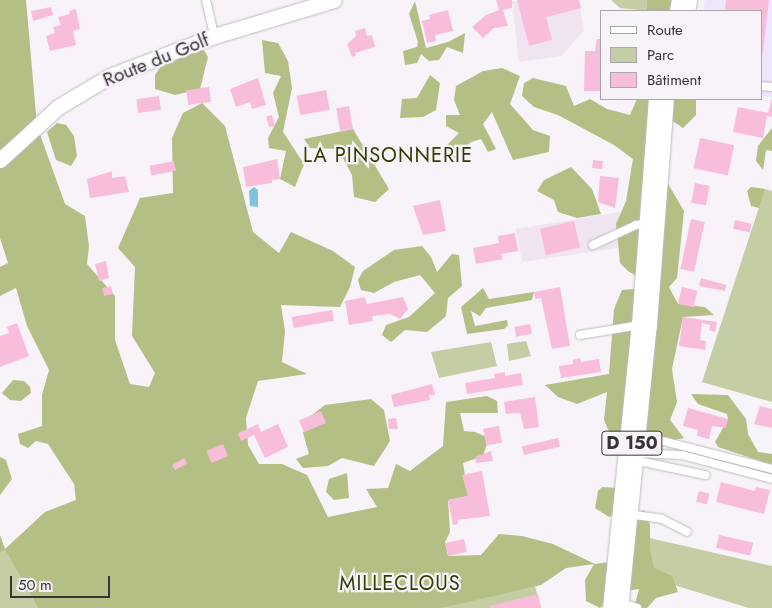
<!DOCTYPE html>
<html>
<head>
<meta charset="utf-8">
<style>
  body { margin:0 }
  #map { position:relative; width:772px; height:608px; overflow:hidden; background:#f8f2f9; font-family:Jost,sans-serif }
  div>[style] { position:absolute }
  [style*='--x'] { left:calc(var(--x)*1px); top:calc(var(--y)*1px); width:calc(var(--w)*1px); rotate:calc(var(--a)*1deg) }
  .built>* { inset:0; background:#f0e4f1 }
  .industrial>* { inset:0; background:#ede6fc }
  .green>* { inset:0; background:#c4cda3 }
  .forest>* { inset:0; background:#b3bf85; transform-origin:0 0 }
  .water>* { inset:0; background:#7dc4dd }
  .building>* { inset:0; background:#f9bddc; transform-origin:0 0 }
  .roads { filter:drop-shadow(0 0 1px #bfb9c0) drop-shadow(0 0 1px #bfb9c0) }
  .lane>* { height:8px; margin:-4px; padding:0 4px; transform-origin:4px; border-radius:4px; background:#fff }
  .street>* { height:15px; margin:-7.5px; padding:0 7.5px; transform-origin:7.5px; border-radius:7.5px; background:#fff }
  .primary>* { height:25px; margin:-12.5px; padding:0 12.5px; transform-origin:12.5px; border-radius:12.5px; background:#fff }
  span { translate:-50% -50%; white-space:nowrap; text-align:center; line-height:1.15; -webkit-text-stroke:4.5px #f8f2f9; paint-order:stroke }
  .shield-label span { padding:1px 4px; background:#f8f2f9; border:1px solid; border-radius:4px; -webkit-text-stroke-width:0 }
  .shield-label { font-size:18px; color:#373437; font-weight:700 }
  .street-label { font-size:19px; color:#373437 }
  .neighbourhood-label { font-size:20px; color:#333e02; letter-spacing:1px }
  .legend { position:absolute; left:600px; top:10px; width:162px; height:90px; box-sizing:border-box; background:#f8f2f9; border:1px solid #aba6ab; margin:0; padding:6px 9px; list-style:none; font-size:15px; color:#373437 }
  .legend li { display:flex; align-items:center; gap:10px; height:25px }
  .legend b { width:25px; border:1px solid #aba6ab }
  .scale { position:absolute; left:10px; top:576px; width:100px; height:22px; box-sizing:border-box; border:2px solid #373437; border-top:0; padding-left:6px; font-size:15px; line-height:18px; white-space:nowrap; color:#373437; -webkit-text-stroke:4px #f8f2f9; paint-order:stroke }
</style>
</head>
<body>
<div id="map">
  <div class="built">
    <i style="clip-path:polygon(579px 0,584px 31px,561px 56px,519px 62px,512px 1px)"></i>
    <i style="clip-path:polygon(621px 212px,616px 224px,618px 248px,522px 262px,516px 229px)"></i>
  </div>
  <div class="industrial">
    <i style="clip-path:polygon(705px 0,772px 0,772px 97px,761px 96px,761px 11px,703px 11px)"></i>
  </div>
  <div class="green">
    <i style="clip-path:polygon(611px 0,647px 0,648px 11px,620px 8px)"></i>
    <i style="clip-path:polygon(765px 189px,772px 191px,772px 402px,702px 382px)"></i>
    <i style="clip-path:polygon(526px 341px,531px 356px,509px 361px,507px 344px)"></i>
    <i style="clip-path:polygon(491px 342px,497px 366px,439px 378px,431px 352px)"></i>
    <i style="clip-path:polygon(628px 533px,772px 566px,772px 608px,749px 608px,625px 570px)"></i>
    <i style="clip-path:polygon(5px 550px,38px 608px,0 608px,0 553px)"></i>
    <i style="clip-path:polygon(535px 586px,541px 608px,441px 608px,453px 604px)"></i>
  </div>
  <div class="forest">
    <i style="clip-path:polygon(0 0,26px 0,37px 126px,65px 204px,85px 216px,89px 246px,87px 264px,115px 296px,115px 340px,130px 384px,149px 387px,155px 373px,132px 336px,135px 267px,118px 248px,140px 198px,173px 193px,172px 138px,183px 113px,202px 103px,225px 126px,253px 232px,279px 253px,291px 232px,333px 251px,355px 267px,350px 287px,340px 307px,281px 305px,285px 331px,282px 362px,307px 374px,258px 381px,246px 418px,248px 445px,259px 464px,282px 464px,307px 475px,328px 517px,377px 507px,366px 489px,388px 488px,396px 464px,410px 471px,443px 446px,446px 402px,487px 396px,497px 401px,498px 413px,460px 413px,464px 431px,475px 432px,489px 438px,483px 456px,463px 463px,468px 496px,448px 500px,450px 532px,445px 542px,448px 556px,481px 555px,499px 534px,522px 536px,553px 544px,595px 564px,609px 562px,624px 520px,644px 510px,650px 525px,650px 550px,654px 568px,672px 576px,678px 592px,656px 598px,647px 608px,634px 608px,639px 589px,617px 592px,600px 608px,586px 601px,585px 580px,594px 564px,566px 568px,541px 585px,441px 608px,38px 608px,5px 550px,0 553px,0 535px,5px 549px,45px 512px,76px 500px,74px 484px,48px 444px,36px 441px,28px 448px,20px 444px,18px 434px,42px 426px,42px 395px,49px 370px,27px 326px,16px 288px,0 296px,0 267px,8px 263px,0 238px)"></i>
    <i style="left:647px;top:0;width:44px;height:11px"></i>
    <i style="clip-path:polygon(415px 1px,426px 48px,448px 42px,465px 33px,463px 53px,447px 47px,439px 60px,429px 61px,421px 54px,417px 63px,405px 65px,403px 51px,417px 47px,418px 42px,409px 14px)"></i>
    <i style="clip-path:polygon(262px 40px,278px 43px,288px 61px,292px 88px,283px 132px,304px 164px,295px 187px,280px 179px,286px 151px,269px 148px,268px 138px,279px 117px,273px 93px,281px 76px,265px 73px)"></i>
    <i style="clip-path:polygon(202px 47px,208px 57px,200px 89px,175px 95px,155px 89px,155px 75px,163px 63px)"></i>
    <i style="clip-path:polygon(502px 68px,520px 76px,510px 104px,533px 130px,550px 136px,549px 152px,513px 160px,492px 112px,483px 124px,496px 149px,488px 152px,481px 139px,471px 142px,453px 159px,447px 145px,459px 133px,446px 126px,446px 115px,460px 115px,454px 100px,456px 86px,483px 71px)"></i>
    <i style="clip-path:polygon(430px 75px,440px 83px,436px 110px,423px 117px,400px 118px,402px 99px,417px 98px)"></i>
    <i style="clip-path:polygon(533px 78px,566px 86px,574px 106px,590px 99px,607px 109px,630px 115px,637px 99px,696px 99px,696px 115px,683px 128px,665px 116px,650px 153px,684px 211px,677px 278px,669px 287px,678px 304px,705px 307px,714px 315px,683px 317px,672px 369px,677px 402px,670px 420px,684px 438px,644px 446px,611px 436px,604px 420px,607px 392px,577px 404px,558px 397px,545px 385px,609px 374px,614px 309px,622px 290px,655px 287px,628px 271px,620px 263px,616px 224px,626px 201px,633px 159px,614px 145px,558px 115px,534px 107px,522px 96px,524px 83px)"></i>
    <i style="clip-path:polygon(57px 123px,66px 125px,74px 136px,77px 156px,71px 166px,56px 160px,47px 132px)"></i>
    <i style="clip-path:polygon(772px 128px,772px 151px,766px 150px,763px 170px,756px 161px,758px 146px)"></i>
    <i style="clip-path:polygon(353px 129px,389px 189px,375px 202px,354px 197px,352px 175px,338px 149px,310px 148px,304px 139px)"></i>
    <i style="clip-path:polygon(571px 167px,592px 189px,601px 214px,577px 218px,558px 212px,554px 200px,537px 191px,544px 180px)"></i>
    <i style="clip-path:polygon(751px 187px,765px 189px,759px 208px,751px 206px,747px 191px)"></i>
    <i style="clip-path:polygon(422px 246px,431px 257px,437px 272px,452px 254px,459px 255px,462px 286px,448px 298px,446px 316px,427px 332px,405px 330px,391px 342px,382px 335px,386px 325px,409px 317px,435px 293px,420px 275px,394px 282px,374px 293px,361px 290px,358px 280px,363px 271px,394px 250px)"></i>
    <i style="clip-path:polygon(483px 288px,489px 299px,534px 292px,532px 300px,486px 308px,480px 316px,471px 311px,475px 326px,507px 320px,508px 325px,504px 329px,467px 334px,461px 307px)"></i>
    <i style="clip-path:polygon(13px 380px,24px 381px,30px 387px,31px 393px,21px 401px,10px 400px,2px 393px)"></i>
    <i style="clip-path:polygon(691px 394px,728px 395px,746px 419px,748px 434px,758px 452px,772px 454px,772px 465px,718px 447px,715px 442px,728px 419px,727px 414px,698px 404px)"></i>
    <i style="clip-path:polygon(371px 399px,384px 410px,390px 441px,374px 466px,342px 458px,328px 466px,303px 468px,296px 459px,309px 454px,303px 433px,312px 415px,325px 405px)"></i>
    <i style="clip-path:polygon(0 457px,6px 460px,12px 479px,0 495px)"></i>
    <i style="clip-path:polygon(347px 473px,349px 498px,334px 500px,326px 492px,329px 479px)"></i>
    <i style="clip-path:polygon(602px 487px,618px 488px,615px 514px,609px 517px,595px 508px,598px 491px)"></i>
  </div>
  <div class="water">
    <i style="clip-path:polygon(254px 187px,258px 190px,258px 207px,250px 206px,249px 191px)"></i>
  </div>
  <div class="building">
    <i style="clip-path:polygon(496px 0,512px 0,512px 8px,503px 10px,508px 26px,494px 28px,483px 38px,472px 27px,486px 15px,499px 10px)"></i>
    <i style="clip-path:polygon(517px 0,579px 0,581px 8px,546px 17px,552px 40px,529px 46px)"></i>
    <i style="clip-path:polygon(726px 0,769px 0,762px 59px,761px 11px,725px 11px)"></i>
    <i style="clip-path:polygon(51px 7px,53px 15px,33px 21px,31px 11px)"></i>
    <i style="clip-path:polygon(76px 9px,80px 29px,73px 31px,76px 45px,50px 51px,46px 36px,55px 33px,53px 27px,61px 25px,58px 17px,70px 14px,69px 11px)"></i>
    <i style="clip-path:polygon(448px 10px,453px 31px,435px 35px,436px 41px,427px 43px,422px 21px,430px 19px,429px 15px)"></i>
    <i style="clip-path:polygon(365px 28px,367px 36px,372px 35px,375px 47px,355px 53px,356px 56px,352px 57px,347px 44px,356px 36px,355px 31px)"></i>
    <i style="clip-path:polygon(597px 39px,601px 39px,601px 91px,584px 91px,585px 51px,595px 51px)"></i>
    <i style="clip-path:polygon(258px 78px,266px 105px,252px 109px,250px 102px,236px 107px,230px 89px)"></i>
    <i style="left:209px;top:87px;width:15px;height:23px;rotate:82deg"></i>
    <i style="left:326px;top:90px;width:20px;height:30px;rotate:79deg"></i>
    <i style="left:159px;top:96px;width:14px;height:23px;rotate:82deg"></i>
    <i style="clip-path:polygon(772px 97px,772px 117px,767px 116px,763px 138px,733px 132px,738px 107px,768px 113px)"></i>
    <i style="left:349px;top:106px;width:23px;height:13px;rotate:80deg"></i>
    <i style="left:272px;top:115px;width:11px;height:6px;rotate:75deg"></i>
    <i style="left:700px;top:138px;width:35px;height:31px;rotate:12deg"></i>
    <i style="clip-path:polygon(277px 159px,280px 179px,272px 180px,272px 183px,246px 187px,243px 167px)"></i>
    <i style="left:593px;top:160px;width:10px;height:8px;rotate:6deg"></i>
    <i style="left:174px;top:161px;width:10px;height:25px;rotate:79deg"></i>
    <i style="clip-path:polygon(112px 171px,112px 178px,125px 176px,129px 192px,90px 198px,87px 179px)"></i>
    <i style="clip-path:polygon(600px 176px,619px 178px,615px 208px,598px 202px)"></i>
    <i style="left:695px;top:183px;width:15px;height:20px;rotate:11deg"></i>
    <i style="clip-path:polygon(440px 200px,446px 231px,423px 235px,413px 206px)"></i>
    <i style="left:691px;top:219px;width:14px;height:51px;rotate:12deg"></i>
    <i style="left:735px;top:220px;width:17px;height:9px;rotate:13deg"></i>
    <i style="left:574px;top:221px;width:27px;height:35px;rotate:77deg"></i>
    <i style="clip-path:polygon(515px 233px,518px 251px,501px 254px,503px 259px,476px 264px,473px 248px,499px 243px,498px 236px)"></i>
    <i style="clip-path:polygon(106px 261px,109px 278px,99px 281px,95px 264px)"></i>
    <i style="clip-path:polygon(701px 278px,726px 285px,725px 291px,699px 286px)"></i>
    <i style="left:111px;top:286px;width:8px;height:9px;rotate:76deg"></i>
    <i style="clip-path:polygon(560px 287px,570px 346px,552px 349px,541px 298px,535px 299px,534px 292px)"></i>
    <i style="left:682px;top:287px;width:16px;height:17px;rotate:14deg"></i>
    <i style="clip-path:polygon(365px 297px,367px 304px,403px 297px,408px 309px,400px 319px,390px 314px,372px 316px,373px 321px,349px 325px,345px 301px)"></i>
    <i style="left:332px;top:310px;width:11px;height:41px;rotate:80deg"></i>
    <i style="clip-path:polygon(683px 317px,717px 322px,715px 332px,709px 330px,710px 325px,702px 323px,700px 340px,706px 341px,705px 350px,679px 346px)"></i>
    <i style="clip-path:polygon(17px 323px,29px 356px,0 367px,0 336px,9px 333px,7px 327px)"></i>
    <i style="left:530px;top:324px;width:10px;height:16px;rotate:79deg"></i>
    <i style="clip-path:polygon(580px 358px,581px 362px,599px 359px,601px 372px,561px 378px,559px 366px,573px 364px,573px 360px)"></i>
    <i style="clip-path:polygon(505px 372px,505px 376px,521px 373px,523px 385px,467px 394px,465px 383px,495px 378px,494px 374px)"></i>
    <i style="clip-path:polygon(432px 384px,435px 395px,429px 395px,430px 400px,394px 407px,391px 395px)"></i>
    <i style="clip-path:polygon(535px 397px,539px 427px,524px 429px,520px 413px,506px 414px,504px 402px)"></i>
    <i style="clip-path:polygon(760px 406px,772px 409px,772px 428px,754px 424px)"></i>
    <i style="clip-path:polygon(688px 408px,728px 419px,726px 428px,712px 426px,709px 439px,697px 436px,698px 430px,683px 426px)"></i>
    <i style="left:321px;top:411px;width:13px;height:24px;rotate:67deg"></i>
    <i style="clip-path:polygon(396px 418px,398px 429px,389px 429px,388px 419px)"></i>
    <i style="clip-path:polygon(258px 424px,261px 432px,278px 424px,288px 447px,265px 458px,254px 435px,241px 441px,238px 433px)"></i>
    <i style="left:499px;top:426px;width:17px;height:16px;rotate:80deg"></i>
    <i style="left:558px;top:438px;width:9px;height:37px;rotate:77deg"></i>
    <i style="left:223px;top:444px;width:13px;height:18px;rotate:67deg"></i>
    <i style="clip-path:polygon(491px 451px,493px 461px,476px 463px,475px 457px)"></i>
    <i style="left:184px;top:458px;width:6px;height:14px;rotate:59deg"></i>
    <i style="clip-path:polygon(482px 471px,490px 516px,457px 520px,458px 524px,453px 525px,448px 500px,468px 496px,462px 475px)"></i>
    <i style="clip-path:polygon(721px 482px,755px 491px,756px 487px,770px 490px,764px 514px,716px 502px)"></i>
    <i style="left:699px;top:491px;width:11px;height:11px;rotate:15deg"></i>
    <i style="left:719px;top:535px;width:35px;height:13px;rotate:13deg"></i>
    <i style="left:464px;top:539px;width:13px;height:19px;rotate:77deg"></i>
    <i style="clip-path:polygon(538px 594px,541px 608px,490px 608px,490px 606px)"></i>
  </div>
  <div class="roads">
    <div class="lane">
      <i style="--x:206;--y:0;--w:37;--a:77"></i>
      <i style="--x:761;--y:86;--w:11;--a:5"></i>
      <i style="--x:593;--y:245;--w:47;--a:-24.9"></i>
      <i style="--x:636;--y:225;--w:13;--a:-9"></i>
      <i style="--x:580;--y:335;--w:61;--a:-9.5"></i>
      <i style="--x:636;--y:434;--w:140;--a:14.4"></i>
      <i style="--x:635;--y:453;--w:47;--a:2.4"></i>
      <i style="--x:682;--y:455;--w:93;--a:14.9"></i>
      <i style="--x:634;--y:460;--w:73;--a:11.9"></i>
      <i style="--x:628;--y:514;--w:34;--a:8"></i>
      <i style="--x:662;--y:519;--w:28;--a:27"></i>
      <i style="--x:620;--y:603;--w:18;--a:16"></i>
    </div>
    <div class="street">
      <i style="--x:0;--y:160;--w:79;--a:-42.4"></i>
      <i style="--x:58;--y:107;--w:61;--a:-30.8"></i>
      <i style="--x:110;--y:76;--w:111;--a:-21"></i>
      <i style="--x:214;--y:36;--w:125;--a:-16.7"></i>
    </div>
    <div class="primary">
      <i style="--x:682;--y:11;--w:11;--a:-80"></i>
      <i style="--x:615;--y:608;--w:285;--a:-84.2"></i>
      <i style="--x:644;--y:324;--w:226;--a:-85.7"></i>
    </div>
  </div>
  <div class="shield-label">
    <span style="left:632px;top:443px">D 150</span>
  </div>
  <div class="street-label">
    <span style="left:156px;top:60px;rotate:-22deg">Route du Golf</span>
  </div>
  <div class="neighbourhood-label">
    <span style="left:388px;top:155px">LA PINSONNERIE</span>
    <span style="left:400px;top:583px">MILLECLOUS</span>
  </div>
  <ul class="legend">
  <li><b style="height:6px;background:#fff"></b>Route</li>
  <li><b style="height:14px;background:#c4cda3"></b>Parc</li>
  <li><b style="height:14px;background:#f9bddc"></b>Bâtiment</li>
  </ul>
  <div class="scale">50 m</div>
</div>
</body>
</html>
